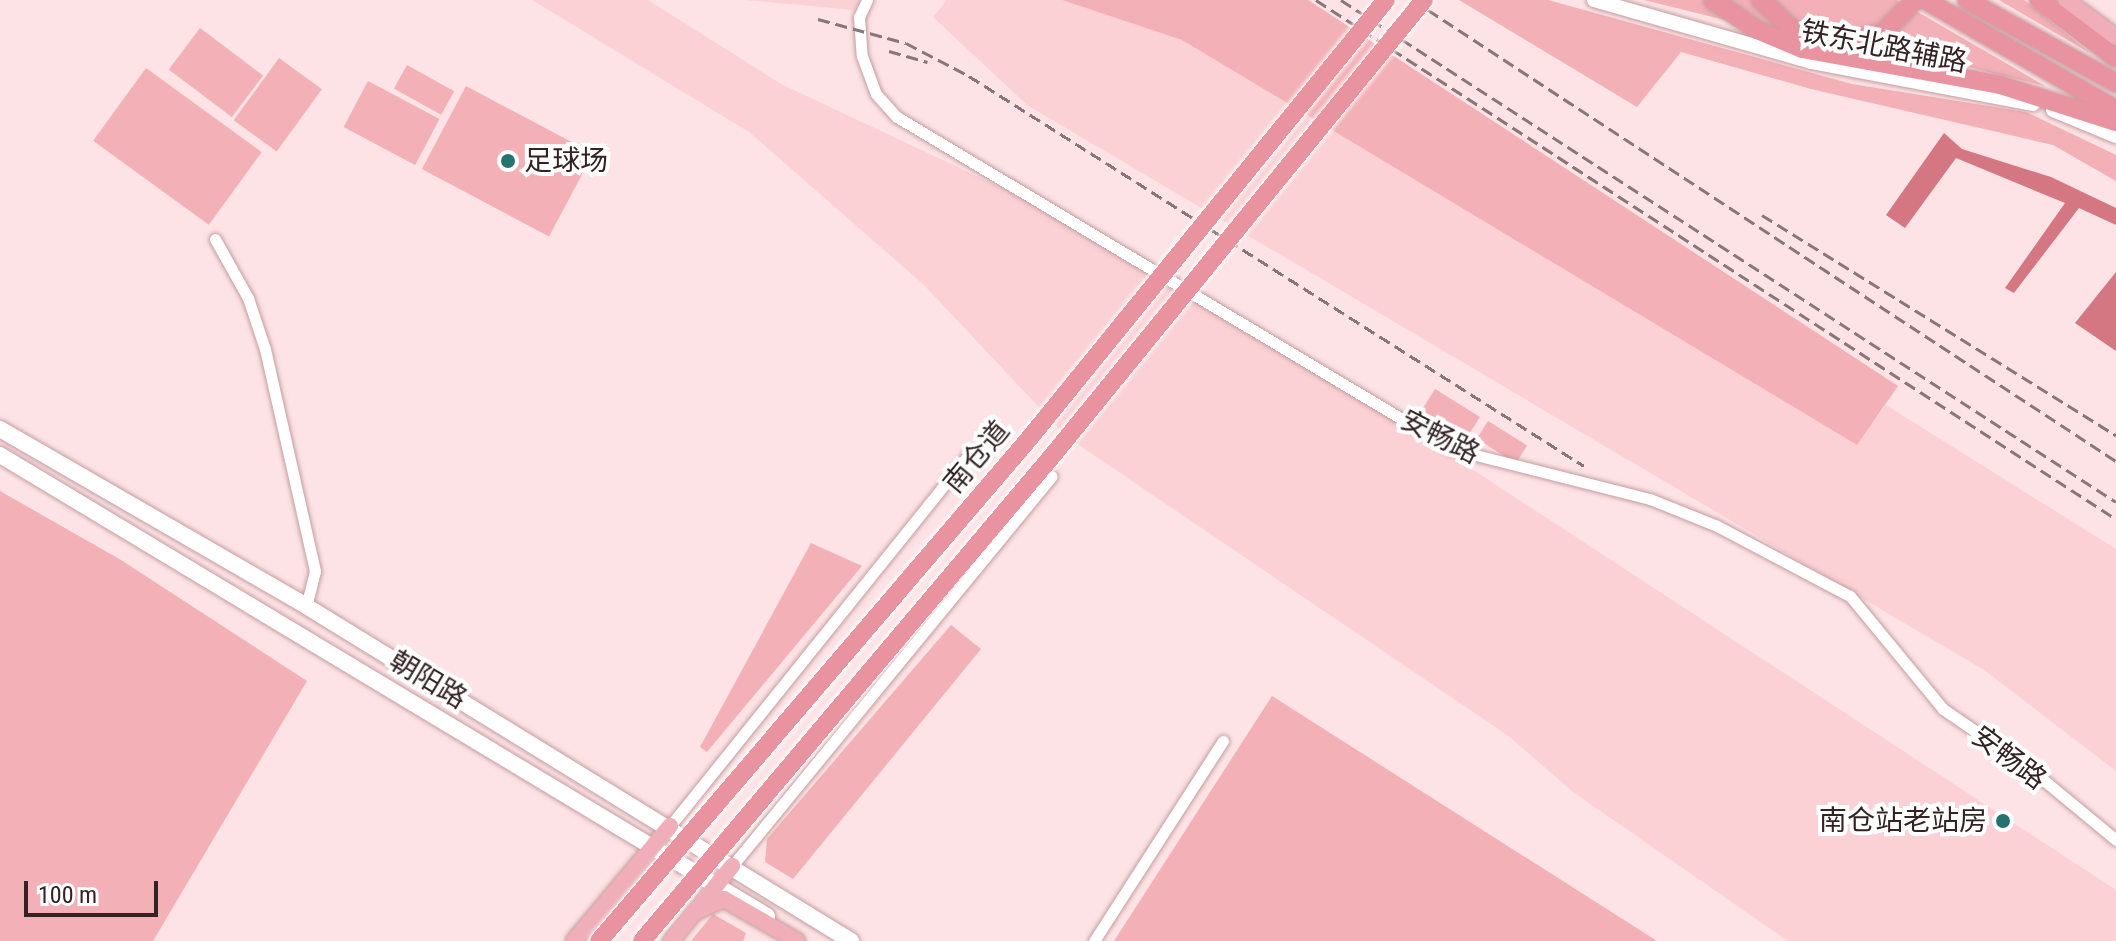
<!DOCTYPE html>
<html>
<head>
<meta charset="utf-8">
<style>
  body { margin:0 }
  #map { position:relative; width:2116px; height:941px; overflow:hidden; background:#fde3e5; font-family:"Roboto Condensed","Noto Sans SC",sans-serif }
  div>[style] { position:absolute }
  [style*='--x'] { left:calc(var(--x)*1px); top:calc(var(--y)*1px); width:calc(var(--w)*1px); rotate:calc(var(--a)*1deg) }
  .built>* { inset:0; background:#fbd1d5 }
  .green>* { inset:0; background:#f3b0b7; transform-origin:0 0 }
  .water>* { inset:0; background:#d57683 }
  .roads { filter:drop-shadow(0 0 2px #c59ca0) drop-shadow(0 0 2px #c59ca0) }
  .minor>* { height:11px; margin:-5.5px; padding:0 5.5px; transform-origin:5.5px; border-radius:5.5px; background:#fff }
  .tertiary>* { height:14px; margin:-7px; padding:0 7px; transform-origin:7px; border-radius:7px; background:#fff }
  .secondary>* { height:16px; margin:-8px; padding:0 8px; transform-origin:8px; border-radius:8px; background:#fff }
  .primary>* { height:16px; margin:-8px; padding:0 8px; transform-origin:8px; border-radius:8px; background:#efaeb8 }
  .trunk>* { height:18px; margin:-9px; padding:0 9px; transform-origin:9px; border-radius:9px; background:#ea93a0 }
  .rail>* { height:3px; margin-top:-1.5px; transform-origin:0; background:repeating-linear-gradient(90deg,#8a7678 0 12px,transparent 0 18px) }
  .bridges { filter:drop-shadow(0 0 2px #fff) drop-shadow(0 0 2px #fff) }
  .trunk-bridge>* { height:18px; margin:-9px; padding:0 9px; transform-origin:9px; border-radius:9px; background:#ea93a0 }
  .dots>* { width:22px; height:22px; translate:-50% -50%; box-sizing:border-box; border:4px solid #fff; border-radius:50% }
  span { translate:-50% -50%; white-space:nowrap; text-align:center; line-height:1.15; -webkit-text-stroke:8px #fff; paint-order:stroke }
  .street-label { font-size:28px; color:#332325 }
  .poi-label { font-size:28px; color:#332325 }
  .left { translate:0 -50%; text-align:left }
  .right { translate:-100% -50%; text-align:right }
  .scale { position:absolute; left:24px; top:881px; width:134px; height:36px; box-sizing:border-box; border:4px solid #332325; border-top:0; padding-left:10px; font-size:24px; line-height:28px; white-space:nowrap; color:#332325; -webkit-text-stroke:6px #fff; paint-order:stroke }
</style>
</head>
<body>
<div id="map">
  <div class="built">
    <i style="clip-path:polygon(532px 0,648px 0,781px 84px,1100px 234px,1224px 307px,2116px 890px,2116px 941px,1788px 941px,1573px 792px,1510px 737px,1067px 437px,923px 284px,749px 132px)"></i>
    <i style="clip-path:polygon(745px 0,860px 0,854px 10px)"></i>
    <i style="clip-path:polygon(947px 0,1062px 0,1182px 40px,1856px 444px,1886px 405px,2116px 549px,2116px 771px,1984px 670px,1027px 105px,933px 17px)"></i>
  </div>
  <div class="green">
    <i style="clip-path:polygon(1062px 0,1308px 0,1898px 386px,1857px 445px,1182px 40px)"></i>
    <i style="clip-path:polygon(1459px 0,1548px 0,1852px 84px,2026px 112px,2116px 155px,2116px 181px,2053px 145px,1811px 89px,1681px 52px,1637px 107px)"></i>
    <i style="clip-path:polygon(1644px 0,1897px 0,2045px 86px,1968px 67px,1842px 49px)"></i>
    <i style="clip-path:polygon(1999px 0,2024px 0,2090px 53px)"></i>
    <i style="left:200px;top:28px;width:79px;height:52px;rotate:37deg"></i>
    <i style="left:279px;top:58px;width:53px;height:77px;rotate:36deg"></i>
    <i style="left:407px;top:65px;width:54px;height:27px;rotate:29deg"></i>
    <i style="left:146px;top:68px;width:143px;height:90px;rotate:36deg"></i>
    <i style="left:368px;top:81px;width:81px;height:52px;rotate:28deg"></i>
    <i style="left:466px;top:86px;width:144px;height:94px;rotate:28deg"></i>
    <i style="left:1435px;top:389px;width:53px;height:36px;rotate:32deg"></i>
    <i style="left:1488px;top:421px;width:46px;height:21px;rotate:32deg"></i>
    <i style="clip-path:polygon(0 491px,121px 560px,307px 681px,153px 941px,0 941px)"></i>
    <i style="clip-path:polygon(811px 543px,862px 566px,707px 752px,700px 747px)"></i>
    <i style="clip-path:polygon(951px 625px,981px 649px,793px 879px,765px 862px,767px 839px)"></i>
    <i style="clip-path:polygon(1272px 696px,1657px 941px,1114px 941px)"></i>
    <i style="clip-path:polygon(713px 914px,746px 933px,743px 941px,691px 941px)"></i>
  </div>
  <div class="water">
    <i style="clip-path:polygon(1944px 133px,1962px 149px,2051px 177px,2116px 208px,2116px 225px,2079px 208px,2014px 293px,2005px 288px,2065px 203px,1956px 158px,1905px 228px,1886px 215px)"></i>
    <i style="clip-path:polygon(2116px 272px,2116px 351px,2075px 323px)"></i>
  </div>
  <div class="roads">
    <div class="minor">
      <i style="--x:867;--y:0;--w:19;--a:115"></i>
      <i style="--x:859;--y:17;--w:39;--a:86"></i>
      <i style="--x:862;--y:56;--w:40;--a:69.8"></i>
      <i style="--x:876;--y:94;--w:31;--a:48"></i>
      <i style="--x:897;--y:117;--w:647;--a:30.89"></i>
      <i style="--x:1452;--y:449;--w:204;--a:14.2"></i>
      <i style="--x:1650;--y:499;--w:72;--a:21.9"></i>
      <i style="--x:1717;--y:526;--w:150;--a:27.8"></i>
      <i style="--x:1850;--y:596;--w:146;--a:50.5"></i>
      <i style="--x:1943;--y:709;--w:104;--a:34.5"></i>
      <i style="--x:2029;--y:768;--w:113;--a:39.6"></i>
      <i style="--x:215;--y:239;--w:68;--a:60.8"></i>
      <i style="--x:248;--y:298;--w:54;--a:71.6"></i>
      <i style="--x:265;--y:349;--w:228;--a:77.3"></i>
      <i style="--x:315;--y:571;--w:36;--a:104"></i>
      <i style="--x:670;--y:826;--w:482;--a:-51.2"></i>
      <i style="--x:732;--y:866;--w:504;--a:-50.63"></i>
      <i style="--x:1094;--y:941;--w:238;--a:-57.2"></i>
    </div>
    <div class="tertiary">
      <i style="--x:1594;--y:0;--w:226;--a:15.9"></i>
      <i style="--x:1811;--y:62;--w:226;--a:10.7"></i>
      <i style="--x:2053;--y:110;--w:68;--a:22.4"></i>
    </div>
    <div class="secondary">
      <i style="--x:0;--y:429;--w:354;--a:30"></i>
      <i style="--x:306;--y:606;--w:640;--a:31.58"></i>
      <i style="--x:0;--y:455;--w:895;--a:31.01"></i>
    </div>
    <div class="primary">
      <i style="--x:2066;--y:0;--w:62;--a:36.5"></i>
      <i style="--x:695;--y:912;--w:32;--a:-24"></i>
      <i style="--x:724;--y:899;--w:84;--a:29.9"></i>
      <i style="--x:574;--y:941;--w:150;--a:-50.1"></i>
      <i style="--x:671;--y:941;--w:97;--a:-50.9"></i>
    </div>
    <div class="trunk">
      <i style="--x:1713;--y:0;--w:53;--a:34.3"></i>
      <i style="--x:1757;--y:30;--w:49;--a:22.9"></i>
      <i style="--x:1802;--y:49;--w:201;--a:10.3"></i>
      <i style="--x:2000;--y:85;--w:122;--a:17.7"></i>
      <i style="--x:1761;--y:0;--w:42;--a:43.1"></i>
      <i style="--x:1792;--y:29;--w:50;--a:17.4"></i>
      <i style="--x:1840;--y:44;--w:44;--a:-14.3"></i>
      <i style="--x:1883;--y:33;--w:46;--a:-45.9"></i>
      <i style="--x:1925;--y:0;--w:220;--a:29.9"></i>
      <i style="--x:1967;--y:0;--w:171;--a:29.1"></i>
      <i style="--x:2039;--y:0;--w:96;--a:37"></i>
    </div>
  </div>
  <div class="rail">
    <i style="--x:1316;--y:0;--w:954;--a:32.97"></i>
    <i style="--x:1341;--y:0;--w:923;--a:32.93"></i>
    <i style="--x:1413;--y:0;--w:841;--a:33.26"></i>
    <i style="--x:818;--y:19;--w:91;--a:15.3"></i>
    <i style="--x:906;--y:43;--w:71;--a:27.6"></i>
    <i style="--x:969;--y:76;--w:728;--a:32.38"></i>
    <i style="--x:889;--y:51;--w:40;--a:16"></i>
    <i style="--x:1762;--y:215;--w:417;--a:31.9"></i>
  </div>
  <div class="bridges">
    <div class="trunk-bridge">
      <i style="--x:599;--y:941;--w:660;--a:-49.43"></i>
      <i style="--x:1028;--y:440;--w:567;--a:-50.87"></i>
      <i style="--x:642;--y:941;--w:636;--a:-49.78"></i>
      <i style="--x:1053;--y:455;--w:587;--a:-50.81"></i>
    </div>
  </div>
  <div class="dots">
    <i style="left:508px;top:161px;background:#27726f"></i>
    <i style="left:2003px;top:821px;background:#27726f"></i>
  </div>
  <div class="street-label">
    <span style="left:1884px;top:47px;rotate:11deg">铁东北路辅路</span>
    <span style="left:1440px;top:437px;rotate:27deg">安畅路</span>
    <span style="left:977px;top:457px;rotate:-50deg">南仓道</span>
    <span style="left:428px;top:680px;rotate:31deg">朝阳路</span>
    <span style="left:2009px;top:758px;rotate:37deg">安畅路</span>
  </div>
  <div class="poi-label">
    <span class="left" style="left:524px;top:161px">足球场</span>
    <span class="right" style="left:1987px;top:821px">南仓站老站房</span>
  </div>
  <div class="scale">100 m</div>
</div>
</body>
</html>
